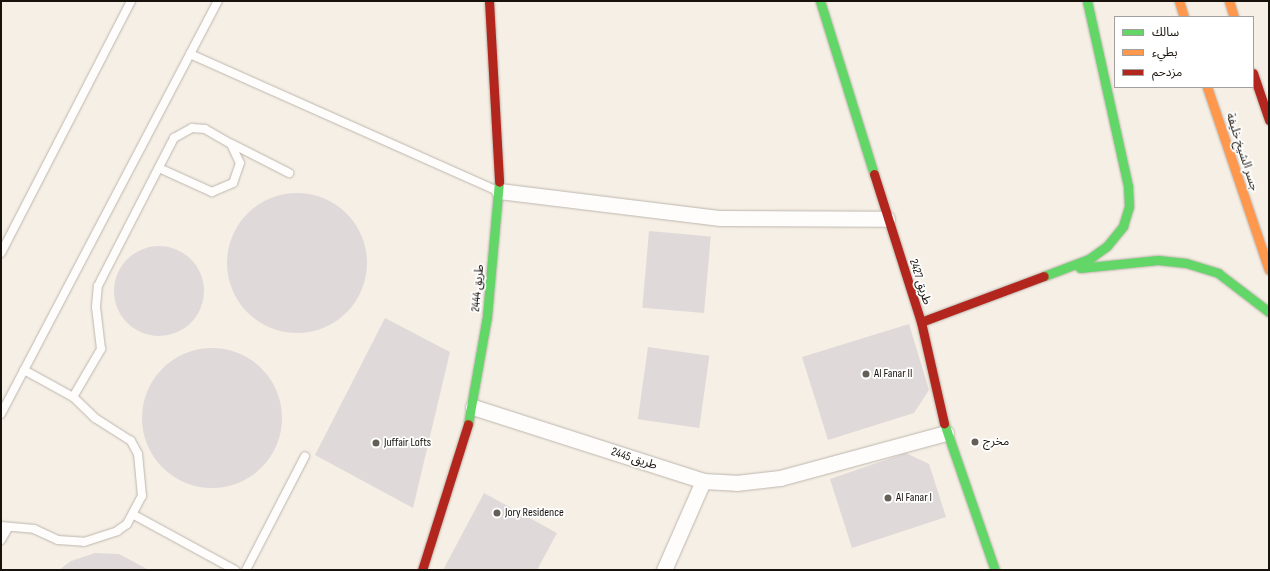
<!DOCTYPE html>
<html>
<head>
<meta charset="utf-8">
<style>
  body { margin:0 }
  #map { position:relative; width:1270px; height:571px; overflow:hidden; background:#f6efe5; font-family:"Sofia Sans Condensed","Noto Sans Arabic",sans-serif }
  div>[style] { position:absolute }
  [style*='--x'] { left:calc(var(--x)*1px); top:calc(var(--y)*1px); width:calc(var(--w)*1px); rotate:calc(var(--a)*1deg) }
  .building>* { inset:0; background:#e0d9d9; transform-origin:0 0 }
  .round { border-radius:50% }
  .roads { filter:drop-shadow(0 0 1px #bcb6af) drop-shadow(0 0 1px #bcb6af) }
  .lane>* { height:8px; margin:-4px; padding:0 4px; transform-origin:4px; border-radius:4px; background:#fefdfb }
  .street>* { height:15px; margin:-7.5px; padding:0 7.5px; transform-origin:7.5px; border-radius:7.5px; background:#fefdfb }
  .fast>* { height:9px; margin:-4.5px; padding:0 4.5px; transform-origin:4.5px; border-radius:4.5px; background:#63d668 }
  .slow>* { height:9px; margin:-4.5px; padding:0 4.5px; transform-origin:4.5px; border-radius:4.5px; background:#ff974d }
  .jam>* { height:9px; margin:-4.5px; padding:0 4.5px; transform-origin:4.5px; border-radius:4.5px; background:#b3261e }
  .dots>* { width:11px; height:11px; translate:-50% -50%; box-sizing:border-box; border:2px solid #fff; border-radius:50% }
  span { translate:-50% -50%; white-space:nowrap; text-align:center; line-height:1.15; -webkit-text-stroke:3.5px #fff; paint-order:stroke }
  .street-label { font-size:12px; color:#17120c }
  .poi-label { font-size:12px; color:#17120c }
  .left { translate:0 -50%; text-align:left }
  .frame { position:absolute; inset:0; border:2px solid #17120c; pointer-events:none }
  .legend { position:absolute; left:1114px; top:16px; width:140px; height:72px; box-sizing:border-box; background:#fff; border:1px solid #a2a09e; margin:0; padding:5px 7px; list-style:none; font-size:12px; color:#17120c }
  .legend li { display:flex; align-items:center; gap:8px; height:20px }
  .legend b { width:20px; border:1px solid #a2a09e }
</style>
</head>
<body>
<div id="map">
  <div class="building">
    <i class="round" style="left:227px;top:193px;width:140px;height:140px"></i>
    <i style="left:649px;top:231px;width:62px;height:77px;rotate:5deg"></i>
    <i class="round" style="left:114px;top:246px;width:90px;height:90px"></i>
    <i style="clip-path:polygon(385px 318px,450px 352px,413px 508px,315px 455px)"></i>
    <i style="clip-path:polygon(909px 324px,929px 390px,914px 413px,828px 440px,802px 357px)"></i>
    <i style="left:648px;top:347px;width:62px;height:73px;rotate:8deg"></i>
    <i class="round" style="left:142px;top:348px;width:140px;height:140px"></i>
    <i style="clip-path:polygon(906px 453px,929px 464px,946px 517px,852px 548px,830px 479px)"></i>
    <i style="clip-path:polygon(484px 493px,557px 533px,537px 570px,443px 570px)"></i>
    <i style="clip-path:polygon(95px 553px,119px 554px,149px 570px,59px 570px,71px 561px)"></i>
  </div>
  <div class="roads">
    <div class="lane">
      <i style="--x:190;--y:54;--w:337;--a:24"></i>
      <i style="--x:234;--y:145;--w:62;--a:27"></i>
      <i style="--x:1;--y:253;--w:284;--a:-62.7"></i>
      <i style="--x:73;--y:397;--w:56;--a:-59.7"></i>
      <i style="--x:101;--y:349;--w:42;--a:-96.8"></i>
      <i style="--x:96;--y:307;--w:21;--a:-85"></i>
      <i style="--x:98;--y:286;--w:7;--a:-63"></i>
      <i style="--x:101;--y:280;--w:153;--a:-62.8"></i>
      <i style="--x:171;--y:144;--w:7;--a:-63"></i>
      <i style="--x:174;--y:138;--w:21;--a:-29"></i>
      <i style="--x:192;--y:128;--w:13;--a:4"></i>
      <i style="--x:205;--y:129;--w:30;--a:30"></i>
      <i style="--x:231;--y:144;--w:21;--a:65"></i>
      <i style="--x:240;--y:163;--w:21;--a:109"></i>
      <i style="--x:233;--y:183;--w:23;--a:157"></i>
      <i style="--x:212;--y:192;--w:58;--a:-155.6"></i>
      <i style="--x:1;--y:414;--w:467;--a:-62.3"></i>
      <i style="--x:134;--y:515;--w:115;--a:28.6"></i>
      <i style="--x:1;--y:526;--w:33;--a:5"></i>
      <i style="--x:34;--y:529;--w:26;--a:25"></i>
      <i style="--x:58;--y:540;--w:26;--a:4"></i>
      <i style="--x:84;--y:542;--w:35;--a:-18"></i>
      <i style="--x:117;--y:531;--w:12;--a:-35"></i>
      <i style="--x:127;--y:524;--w:32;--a:-62"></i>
      <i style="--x:142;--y:496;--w:42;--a:-95.4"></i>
      <i style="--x:138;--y:454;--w:15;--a:-118"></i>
      <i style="--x:131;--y:441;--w:43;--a:-147.4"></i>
      <i style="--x:95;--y:418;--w:30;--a:-136"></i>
      <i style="--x:73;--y:397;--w:56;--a:-151.1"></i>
      <i style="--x:1;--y:540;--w:14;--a:-60"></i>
      <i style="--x:246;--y:570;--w:128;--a:-62.6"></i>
    </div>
    <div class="street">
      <i style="--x:499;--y:191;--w:223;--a:7"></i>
      <i style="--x:720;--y:218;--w:167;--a:0.3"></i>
      <i style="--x:473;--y:407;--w:242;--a:17.8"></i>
      <i style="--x:703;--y:481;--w:33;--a:3"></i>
      <i style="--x:736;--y:483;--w:44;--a:-6.5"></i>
      <i style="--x:780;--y:478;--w:172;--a:-15.2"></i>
      <i style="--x:664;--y:570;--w:97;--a:-66.3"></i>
    </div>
    <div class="fast">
      <i style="--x:820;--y:1;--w:181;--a:72.7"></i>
      <i style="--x:1080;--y:268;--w:78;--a:-5.9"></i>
      <i style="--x:1158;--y:260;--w:28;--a:6"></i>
      <i style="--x:1186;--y:263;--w:34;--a:17"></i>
      <i style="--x:1218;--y:273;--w:64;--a:37.4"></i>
      <i style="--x:1044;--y:276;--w:48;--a:-20.7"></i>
      <i style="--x:1089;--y:259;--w:22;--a:-36"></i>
      <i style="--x:1107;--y:246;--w:26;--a:-51"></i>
      <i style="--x:1123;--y:226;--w:21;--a:-73"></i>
      <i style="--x:1129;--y:206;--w:20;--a:-93"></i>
      <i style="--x:1128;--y:186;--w:189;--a:-102.5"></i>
      <i style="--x:944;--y:423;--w:156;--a:70.9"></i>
      <i style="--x:468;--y:424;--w:110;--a:-80"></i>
      <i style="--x:487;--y:316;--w:135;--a:-84.9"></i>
    </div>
    <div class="slow">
      <i style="--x:1179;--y:1;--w:17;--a:73"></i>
      <i style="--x:1229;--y:1;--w:17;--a:73"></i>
      <i style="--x:1207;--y:87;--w:193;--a:71.3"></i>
    </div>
    <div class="jam">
      <i style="--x:489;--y:1;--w:181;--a:86.8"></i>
      <i style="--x:1253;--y:73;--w:50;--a:71.2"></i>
      <i style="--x:874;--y:174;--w:155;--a:72.4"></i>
      <i style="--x:921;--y:322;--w:104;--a:77.2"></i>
      <i style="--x:921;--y:322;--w:131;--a:-20.5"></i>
      <i style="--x:422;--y:570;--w:153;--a:-72.5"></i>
    </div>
  </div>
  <div class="dots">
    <i style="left:866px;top:374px;background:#655f58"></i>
    <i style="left:975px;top:442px;background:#655f58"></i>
    <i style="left:376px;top:443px;background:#655f58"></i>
    <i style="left:888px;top:498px;background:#655f58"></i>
    <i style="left:497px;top:513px;background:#655f58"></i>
  </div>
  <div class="street-label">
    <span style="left:1242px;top:152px;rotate:72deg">جسر الشيخ خليفة</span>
    <span style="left:920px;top:282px;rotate:72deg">طريق 2427</span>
    <span style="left:478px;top:288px;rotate:-85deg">طريق 2444</span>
    <span style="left:634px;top:459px;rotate:18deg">طريق 2445</span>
  </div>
  <div class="poi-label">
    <span class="left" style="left:874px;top:374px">Al Fanar II</span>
    <span class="left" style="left:983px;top:442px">مخرج</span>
    <span class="left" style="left:384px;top:443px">Juffair Lofts</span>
    <span class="left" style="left:896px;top:498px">Al Fanar I</span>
    <span class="left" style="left:505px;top:513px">Jory Residence</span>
  </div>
  <div class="frame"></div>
  <ul class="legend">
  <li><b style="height:5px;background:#63d668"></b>سالك</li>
  <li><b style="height:5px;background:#ff974d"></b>بطيء</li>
  <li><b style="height:5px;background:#b3261e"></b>مزدحم</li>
  </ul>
</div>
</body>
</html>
